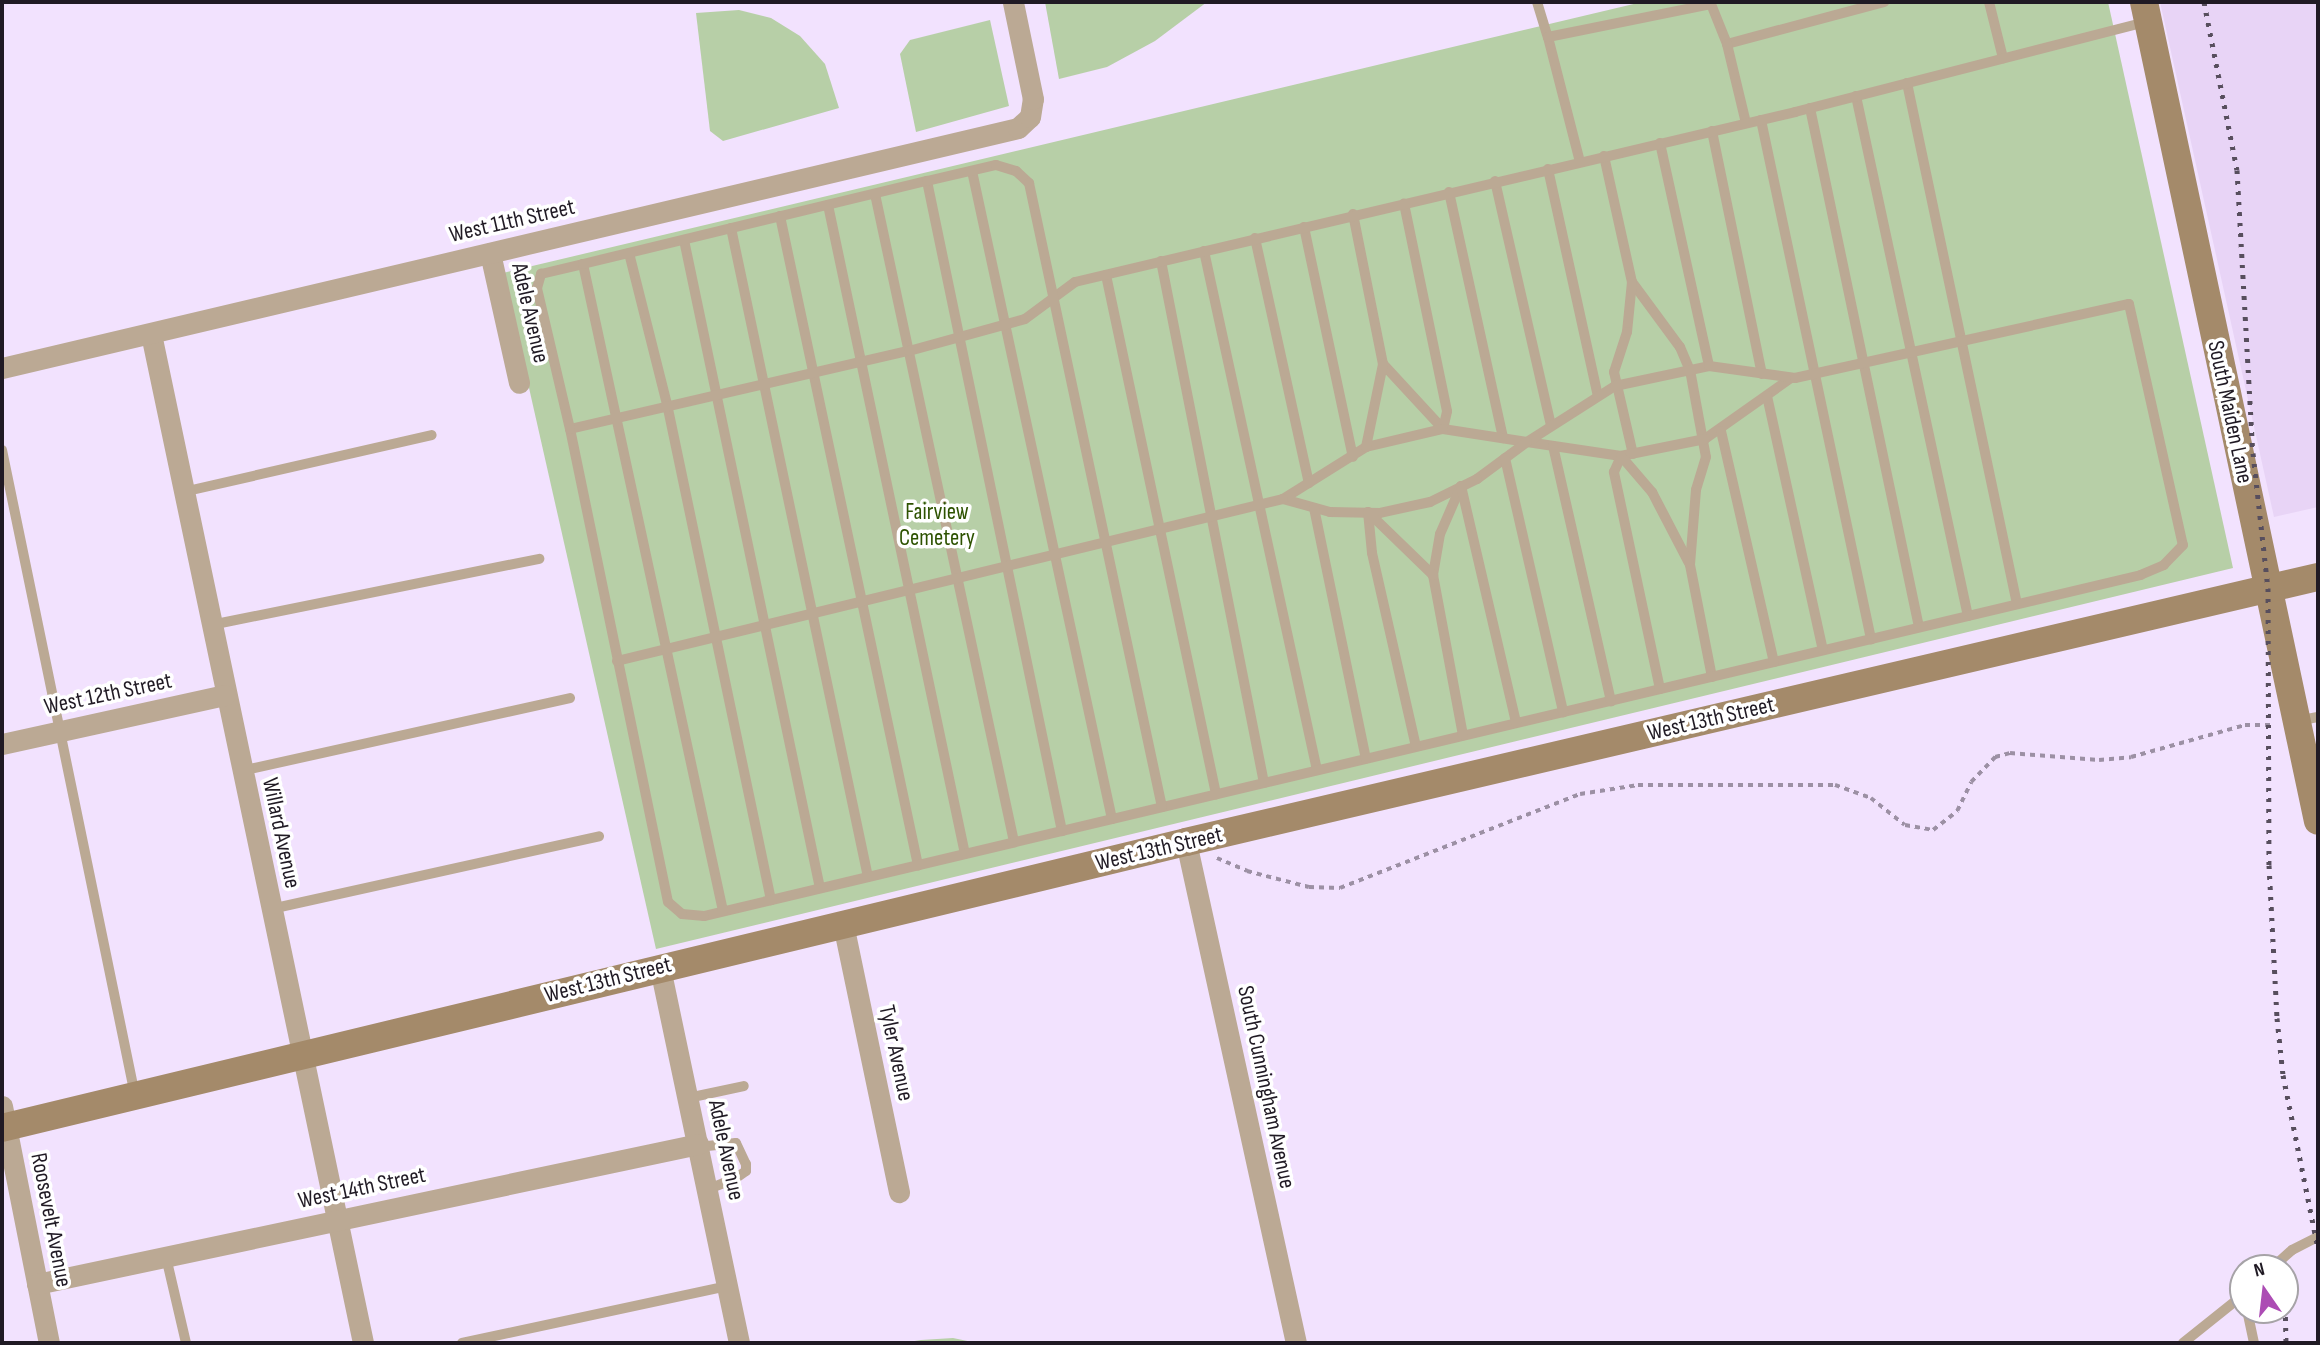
<!DOCTYPE html>
<html>
<head>
<meta charset="utf-8">
<style>
  body { margin:0 }
  #map { position:relative; width:2320px; height:1345px; overflow:hidden; background:#f2e2fe; font-family:"Sofia Sans Condensed",sans-serif }
  div>[style] { position:absolute }
  [style*='--x'] { left:calc(var(--x)*1px); top:calc(var(--y)*1px); width:calc(var(--w)*1px); rotate:calc(var(--a)*1deg) }
  .built>* { inset:0; background:#e8d4f6 }
  .green>* { inset:0; background:#b7cfa7 }
  .path>* { height:3.5px; margin-top:-1.75px; transform-origin:0; background:repeating-linear-gradient(90deg,#9c90a4 0 5px,transparent 0 10px) }
  .lane>* { height:10px; margin:-5px; padding:0 5px; transform-origin:5px; border-radius:5px; background:#bba994 }
  .street>* { height:21px; margin:-10.5px; padding:0 10.5px; transform-origin:10.5px; border-radius:10.5px; background:#bba994 }
  .secondary>* { height:28px; margin:-14px; padding:0 14px; transform-origin:14px; border-radius:14px; background:#a48a6a }
  .rail>* { height:5px; margin-top:-2.5px; transform-origin:0; background:repeating-linear-gradient(90deg,#574e5d 0 3.5px,transparent 0 10.5px) }
  span { translate:-50% -50%; white-space:nowrap; text-align:center; line-height:1.15; -webkit-text-stroke:7px #fff; paint-order:stroke }
  .street-label { font-size:23px; color:#201a24 }
  .park-label { font-size:23px; color:#2d5200 }
  .frame { position:absolute; inset:0; border:4px solid #201a24; pointer-events:none }
  .north { position:absolute; left:2229px; top:1254px; width:70px; height:70px; box-sizing:border-box; background:#fff; border:2px solid #a6a3a7; border-radius:50%; rotate:346deg; font-size:19px; font-weight:700; line-height:28px; text-align:center; color:#201a24 }
  .north::after { content:''; display:block; margin:auto; width:24px; height:32px; background:#ac4cb4; clip-path:polygon(50% 0,100% 100%,50% 72%,0 100%) }
</style>
</head>
<body>
<div id="map">
  <div class="built">
    <i style="clip-path:polygon(2160px 2px,2318px 2px,2318px 507px,2274px 517px)"></i>
  </div>
  <div class="green">
    <i style="clip-path:polygon(1045px 2px,1207px 2px,1155px 41px,1107px 67px,1059px 79px)"></i>
    <i style="clip-path:polygon(1642px 2px,2108px 2px,2233px 568px,656px 949px,503px 273px)"></i>
    <i style="clip-path:polygon(739px 10px,771px 18px,800px 36px,825px 64px,839px 108px,723px 141px,710px 131px,696px 13px)"></i>
    <i style="clip-path:polygon(990px 20px,1009px 106px,916px 132px,900px 54px,910px 40px)"></i>
    <i style="clip-path:polygon(953px 1338px,977px 1343px,902px 1343px,921px 1340px)"></i>
  </div>
  <div class="path">
    <i style="--x:1217;--y:858;--w:33;--a:23"></i>
    <i style="--x:1247;--y:871;--w:64;--a:14.5"></i>
    <i style="--x:1309;--y:887;--w:31;--a:2"></i>
    <i style="--x:1340;--y:888;--w:258;--a:-21.4"></i>
    <i style="--x:1580;--y:794;--w:59;--a:-8.8"></i>
    <i style="--x:1638;--y:785;--w:197;--a:0"></i>
    <i style="--x:1835;--y:785;--w:38;--a:20"></i>
    <i style="--x:1871;--y:798;--w:43;--a:38.5"></i>
    <i style="--x:1905;--y:825;--w:28;--a:10"></i>
    <i style="--x:1933;--y:830;--w:31;--a:-38"></i>
    <i style="--x:1957;--y:811;--w:32;--a:-64"></i>
    <i style="--x:1971;--y:782;--w:35;--a:-46"></i>
    <i style="--x:1995;--y:757;--w:16;--a:-15"></i>
    <i style="--x:2010;--y:753;--w:89;--a:4.5"></i>
    <i style="--x:2099;--y:760;--w:32;--a:-5"></i>
    <i style="--x:2131;--y:757;--w:118;--a:-15.7"></i>
    <i style="--x:2245;--y:725;--w:29;--a:0"></i>
  </div>
  <div class="lane">
    <i style="--x:1537;--y:2;--w:37;--a:73"></i>
    <i style="--x:1989;--y:2;--w:58;--a:76"></i>
    <i style="--x:1727;--y:44;--w:163;--a:-15"></i>
    <i style="--x:1907;--y:83;--w:532;--a:78.08"></i>
    <i style="--x:1856;--y:96;--w:532;--a:77.85"></i>
    <i style="--x:1810;--y:108;--w:530;--a:78.14"></i>
    <i style="--x:1761;--y:120;--w:531;--a:78.03"></i>
    <i style="--x:1712;--y:131;--w:248;--a:78.4"></i>
    <i style="--x:1660;--y:143;--w:228;--a:77.6"></i>
    <i style="--x:1604;--y:156;--w:129;--a:77.5"></i>
    <i style="--x:1632;--y:282;--w:81;--a:53.6"></i>
    <i style="--x:1680;--y:347;--w:25;--a:67"></i>
    <i style="--x:1690;--y:370;--w:88;--a:79.6"></i>
    <i style="--x:1706;--y:457;--w:34;--a:107"></i>
    <i style="--x:1696;--y:490;--w:75;--a:94.6"></i>
    <i style="--x:1690;--y:565;--w:114;--a:78.9"></i>
    <i style="--x:1580;--y:162;--w:129;--a:-104.4"></i>
    <i style="--x:1548;--y:37;--w:166;--a:-11.4"></i>
    <i style="--x:1711;--y:4;--w:43;--a:68.2"></i>
    <i style="--x:1727;--y:44;--w:81;--a:76.5"></i>
    <i style="--x:1548;--y:169;--w:232;--a:77.6"></i>
    <i style="--x:972;--y:171;--w:663;--a:77.81"></i>
    <i style="--x:927;--y:181;--w:664;--a:78.27"></i>
    <i style="--x:1495;--y:181;--w:251;--a:77.1"></i>
    <i style="--x:1449;--y:192;--w:252;--a:77.6"></i>
    <i style="--x:875;--y:194;--w:663;--a:77.89"></i>
    <i style="--x:828;--y:205;--w:663;--a:78.08"></i>
    <i style="--x:1353;--y:214;--w:153;--a:78.7"></i>
    <i style="--x:1383;--y:364;--w:88;--a:47.3"></i>
    <i style="--x:1443;--y:429;--w:18;--a:-77"></i>
    <i style="--x:1447;--y:411;--w:212;--a:-101.7"></i>
    <i style="--x:780;--y:216;--w:664;--a:78"></i>
    <i style="--x:1304;--y:227;--w:235;--a:78"></i>
    <i style="--x:731;--y:228;--w:663;--a:78.08"></i>
    <i style="--x:1255;--y:238;--w:251;--a:77.6"></i>
    <i style="--x:684;--y:240;--w:662;--a:78.15"></i>
    <i style="--x:1204;--y:251;--w:531;--a:77.72"></i>
    <i style="--x:629;--y:253;--w:156;--a:75.9"></i>
    <i style="--x:667;--y:404;--w:507;--a:78.16"></i>
    <i style="--x:1161;--y:261;--w:532;--a:78.84"></i>
    <i style="--x:1106;--y:275;--w:531;--a:78.03"></i>
    <i style="--x:1632;--y:282;--w:50;--a:95.7"></i>
    <i style="--x:1627;--y:332;--w:42;--a:108"></i>
    <i style="--x:1614;--y:372;--w:84;--a:77"></i>
    <i style="--x:1791;--y:378;--w:105;--a:144.7"></i>
    <i style="--x:1705;--y:439;--w:86;--a:168.6"></i>
    <i style="--x:1621;--y:456;--w:95;--a:-171.5"></i>
    <i style="--x:1527;--y:442;--w:104;--a:-32.5"></i>
    <i style="--x:1615;--y:386;--w:96;--a:-12"></i>
    <i style="--x:1709;--y:366;--w:87;--a:7.9"></i>
    <i style="--x:1795;--y:378;--w:342;--a:-12.5"></i>
    <i style="--x:2129;--y:304;--w:247;--a:77.4"></i>
    <i style="--x:2183;--y:545;--w:28;--a:134"></i>
    <i style="--x:2164;--y:565;--w:25;--a:157"></i>
    <i style="--x:2141;--y:575;--w:1477;--a:166.65"></i>
    <i style="--x:704;--y:916;--w:22;--a:-175"></i>
    <i style="--x:682;--y:914;--w:18;--a:-139"></i>
    <i style="--x:668;--y:902;--w:483;--a:-101.7"></i>
    <i style="--x:570;--y:429;--w:348;--a:-13"></i>
    <i style="--x:909;--y:351;--w:120;--a:-15.4"></i>
    <i style="--x:1025;--y:319;--w:62;--a:-36.5"></i>
    <i style="--x:1075;--y:282;--w:740;--a:-13.28"></i>
    <i style="--x:1795;--y:112;--w:362;--a:-14.4"></i>
    <i style="--x:1767;--y:396;--w:260;--a:77.6"></i>
    <i style="--x:570;--y:429;--w:145;--a:-103.2"></i>
    <i style="--x:537;--y:288;--w:15;--a:-74"></i>
    <i style="--x:541;--y:274;--w:43;--a:-13.4"></i>
    <i style="--x:1443;--y:429;--w:85;--a:8.8"></i>
    <i style="--x:1527;--y:442;--w:62;--a:143.5"></i>
    <i style="--x:1477;--y:479;--w:52;--a:153.9"></i>
    <i style="--x:1430;--y:502;--w:51;--a:167.6"></i>
    <i style="--x:1380;--y:513;--w:50;--a:-178.9"></i>
    <i style="--x:1330;--y:512;--w:49;--a:-164.5"></i>
    <i style="--x:1283;--y:499;--w:98;--a:-32.1"></i>
    <i style="--x:1366;--y:447;--w:79;--a:-13.2"></i>
    <i style="--x:1721;--y:431;--w:237;--a:77.1"></i>
    <i style="--x:1553;--y:446;--w:262;--a:77.2"></i>
    <i style="--x:1366;--y:447;--w:85;--a:-78.4"></i>
    <i style="--x:2;--y:450;--w:659;--a:78.35"></i>
    <i style="--x:1505;--y:458;--w:261;--a:77.1"></i>
    <i style="--x:1461;--y:486;--w:52;--a:113.6"></i>
    <i style="--x:1440;--y:534;--w:42;--a:99.7"></i>
    <i style="--x:1433;--y:575;--w:163;--a:79.4"></i>
    <i style="--x:1461;--y:486;--w:243;--a:76.9"></i>
    <i style="--x:183;--y:492;--w:255;--a:-12.9"></i>
    <i style="--x:1314;--y:508;--w:256;--a:78.3"></i>
    <i style="--x:1368;--y:512;--w:41;--a:84.4"></i>
    <i style="--x:1372;--y:553;--w:198;--a:77.2"></i>
    <i style="--x:1368;--y:512;--w:91;--a:44.1"></i>
    <i style="--x:211;--y:625;--w:335;--a:-11.4"></i>
    <i style="--x:617;--y:661;--w:685;--a:-13.67"></i>
    <i style="--x:1660;--y:689;--w:222;--a:-102"></i>
    <i style="--x:1614;--y:472;--w:17;--a:-66"></i>
    <i style="--x:1621;--y:456;--w:48;--a:49.3"></i>
    <i style="--x:1652;--y:492;--w:80;--a:62.5"></i>
    <i style="--x:2297;--y:721;--w:21;--a:-11"></i>
    <i style="--x:241;--y:771;--w:337;--a:-12.5"></i>
    <i style="--x:271;--y:909;--w:336;--a:-12.5"></i>
    <i style="--x:723;--y:911;--w:662;--a:-102.21"></i>
    <i style="--x:583;--y:264;--w:354;--a:-13.6"></i>
    <i style="--x:927;--y:181;--w:71;--a:-13.1"></i>
    <i style="--x:996;--y:165;--w:21;--a:17"></i>
    <i style="--x:1016;--y:171;--w:18;--a:43"></i>
    <i style="--x:1029;--y:183;--w:638;--a:77.97"></i>
    <i style="--x:688;--y:1098;--w:57;--a:-12.1"></i>
    <i style="--x:698;--y:1147;--w:38;--a:-6"></i>
    <i style="--x:736;--y:1143;--w:23;--a:65"></i>
    <i style="--x:746;--y:1164;--w:7;--a:90"></i>
    <i style="--x:746;--y:1171;--w:12;--a:145"></i>
    <i style="--x:736;--y:1178;--w:31;--a:158"></i>
    <i style="--x:166;--y:1257;--w:88;--a:76.9"></i>
    <i style="--x:2272;--y:1268;--w:27;--a:-42"></i>
    <i style="--x:2292;--y:1250;--w:29;--a:-27"></i>
    <i style="--x:2247;--y:1310;--w:34;--a:78"></i>
    <i style="--x:462;--y:1343;--w:271;--a:-12.1"></i>
    <i style="--x:2183;--y:1343;--w:77;--a:-38.7"></i>
  </div>
  <div class="street">
    <i style="--x:490;--y:253;--w:133;--a:77.4"></i>
    <i style="--x:151;--y:334;--w:1031;--a:78.13"></i>
    <i style="--x:2;--y:368;--w:1044;--a:-13.29"></i>
    <i style="--x:1018;--y:128;--w:16;--a:-43"></i>
    <i style="--x:1030;--y:117;--w:18;--a:-81"></i>
    <i style="--x:1033;--y:99;--w:99;--a:-101.7"></i>
    <i style="--x:2;--y:744;--w:228;--a:-12.4"></i>
    <i style="--x:1186;--y:842;--w:513;--a:77.62"></i>
    <i style="--x:843;--y:924;--w:274;--a:78.2"></i>
    <i style="--x:660;--y:968;--w:383;--a:78.1"></i>
    <i style="--x:2;--y:1106;--w:242;--a:78.8"></i>
    <i style="--x:37;--y:1284;--w:676;--a:-11.96"></i>
  </div>
  <div class="secondary">
    <i style="--x:2144;--y:2;--w:837;--a:78.01"></i>
    <i style="--x:2;--y:1128;--w:1218;--a:-13.58"></i>
    <i style="--x:1186;--y:842;--w:1163;--a:-13.18"></i>
  </div>
  <div class="rail">
    <i style="--x:2204;--y:2;--w:171;--a:78.9"></i>
    <i style="--x:2237;--y:170;--w:283;--a:86.8"></i>
    <i style="--x:2253;--y:453;--w:136;--a:83.7"></i>
    <i style="--x:2268;--y:588;--w:277;--a:89.8"></i>
    <i style="--x:2269;--y:865;--w:153;--a:87"></i>
    <i style="--x:2277;--y:1018;--w:57;--a:84"></i>
    <i style="--x:2283;--y:1075;--w:177;--a:78.6"></i>
    <i style="--x:2285;--y:1296;--w:47;--a:88.8"></i>
  </div>
  <div class="street-label">
    <span style="left:512px;top:221px;rotate:-13deg">West 11th Street</span>
    <span style="left:530px;top:313px;rotate:77deg">Adele Avenue</span>
    <span style="left:2230px;top:412px;rotate:78deg">South Maiden Lane</span>
    <span style="left:108px;top:694px;rotate:-12deg">West 12th Street</span>
    <span style="left:1711px;top:719px;rotate:-13deg">West 13th Street</span>
    <span style="left:281px;top:833px;rotate:78deg">Willard Avenue</span>
    <span style="left:1159px;top:849px;rotate:-13deg">West 13th Street</span>
    <span style="left:608px;top:980px;rotate:-14deg">West 13th Street</span>
    <span style="left:896px;top:1053px;rotate:78deg">Tyler Avenue</span>
    <span style="left:1266px;top:1087px;rotate:78deg">South Cunningham Avenue</span>
    <span style="left:726px;top:1150px;rotate:78deg">Adele Avenue</span>
    <span style="left:362px;top:1188px;rotate:-12deg">West 14th Street</span>
    <span style="left:51px;top:1220px;rotate:79deg">Roosevelt Avenue</span>
  </div>
  <div class="park-label">
    <span style="left:937px;top:525px">Fairview<br>Cemetery</span>
  </div>
  <div class="frame"></div>
  <div class="north">N</div>
</div>
</body>
</html>
